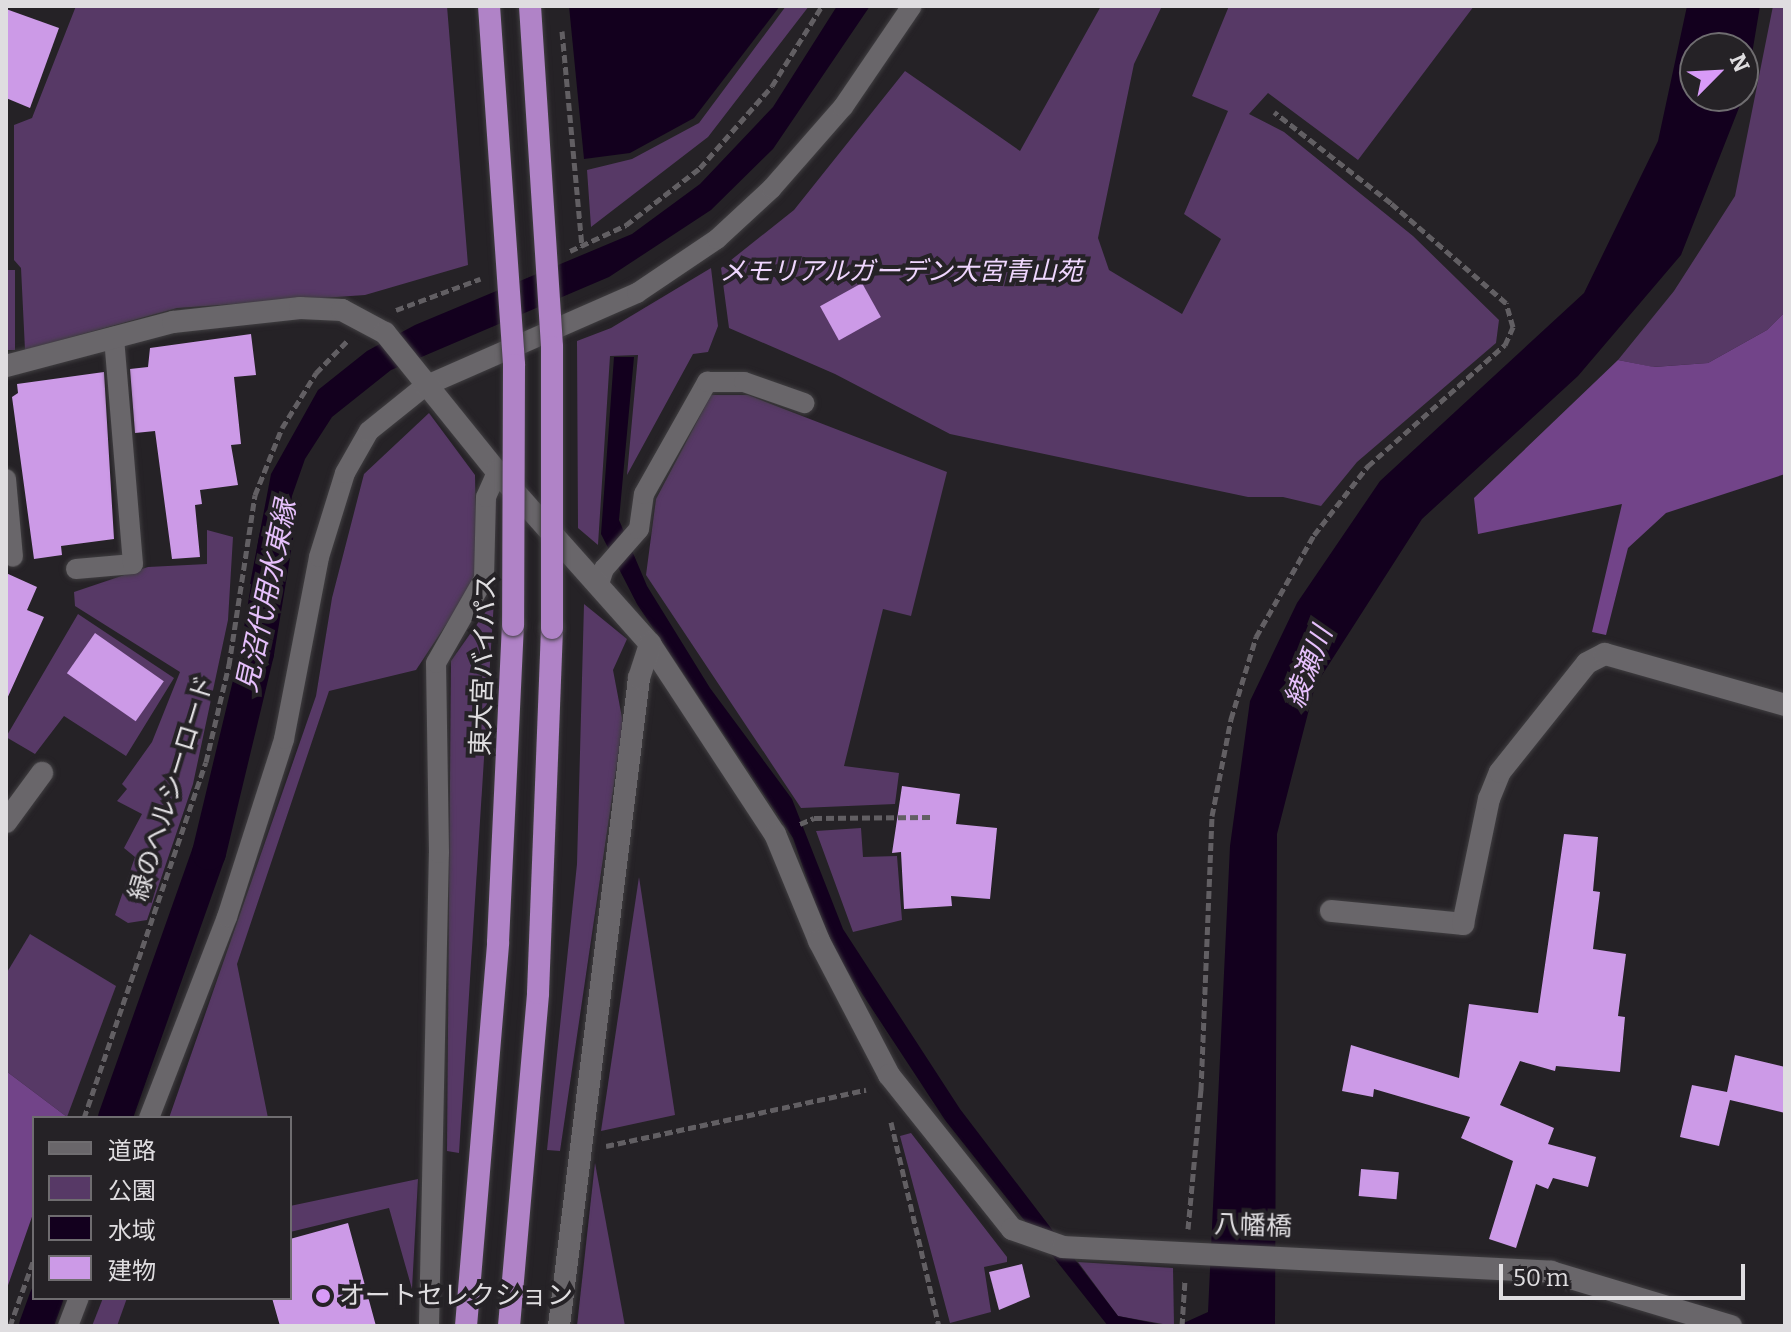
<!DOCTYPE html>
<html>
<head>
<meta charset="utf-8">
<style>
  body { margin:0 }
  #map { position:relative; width:1791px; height:1332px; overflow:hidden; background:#252226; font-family:Bitter,"Noto Sans JP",serif }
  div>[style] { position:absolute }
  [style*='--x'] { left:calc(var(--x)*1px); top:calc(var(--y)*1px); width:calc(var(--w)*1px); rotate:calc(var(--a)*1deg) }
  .green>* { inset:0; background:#573966; transform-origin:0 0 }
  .forest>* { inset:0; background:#724489 }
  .water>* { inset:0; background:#13001e }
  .canal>* { height:34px; margin:-17px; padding:0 17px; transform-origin:17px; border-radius:17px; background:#13001e }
  .building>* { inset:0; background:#cc9ae7; transform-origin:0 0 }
  .path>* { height:5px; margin-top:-2.5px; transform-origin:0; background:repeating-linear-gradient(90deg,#625f63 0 8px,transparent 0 12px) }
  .roads { filter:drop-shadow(0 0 2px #403e41) drop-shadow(0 0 2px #403e41) }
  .service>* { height:20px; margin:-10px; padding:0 10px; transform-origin:10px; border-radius:10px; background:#69666a }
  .minor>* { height:22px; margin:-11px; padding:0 11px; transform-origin:11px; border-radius:11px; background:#69666a }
  .trunk>* { height:22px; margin:-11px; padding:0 11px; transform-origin:11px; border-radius:11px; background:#b083c7 }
  .bridges { filter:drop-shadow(0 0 2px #403e41) drop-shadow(0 0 2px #403e41) }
  .trunk-bridge>* { height:22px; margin:-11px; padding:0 11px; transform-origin:11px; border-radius:11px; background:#b083c7 }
  .dots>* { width:22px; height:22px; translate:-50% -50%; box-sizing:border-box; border:4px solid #252226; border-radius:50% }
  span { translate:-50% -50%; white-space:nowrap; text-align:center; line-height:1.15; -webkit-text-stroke:8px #252226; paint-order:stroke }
  .park-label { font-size:26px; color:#efd6fe; font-style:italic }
  .street-label { font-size:26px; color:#dfdde0 }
  .poi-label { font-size:26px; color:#dfdde0 }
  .left { translate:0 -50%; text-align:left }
  .water-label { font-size:28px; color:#e6c0fc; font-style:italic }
  .frame { position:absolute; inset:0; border:8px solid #dfdde0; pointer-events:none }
  .legend { position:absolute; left:32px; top:1116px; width:260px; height:184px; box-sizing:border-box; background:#252226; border:2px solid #6f6d70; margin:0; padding:10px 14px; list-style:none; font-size:24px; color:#dfdde0 }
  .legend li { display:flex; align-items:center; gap:16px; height:40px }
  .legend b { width:40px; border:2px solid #6f6d70 }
  .north { position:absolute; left:1679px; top:32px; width:80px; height:80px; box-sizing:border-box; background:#252226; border:2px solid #6f6d70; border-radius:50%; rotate:66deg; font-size:22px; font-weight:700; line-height:32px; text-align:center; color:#dfdde0 }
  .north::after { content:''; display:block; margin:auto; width:28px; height:36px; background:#d89bf8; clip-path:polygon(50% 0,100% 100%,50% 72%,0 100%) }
  .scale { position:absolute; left:1499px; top:1264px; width:246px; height:36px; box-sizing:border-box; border:4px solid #dfdde0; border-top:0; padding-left:10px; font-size:24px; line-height:28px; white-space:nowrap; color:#dfdde0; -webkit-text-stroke:6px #252226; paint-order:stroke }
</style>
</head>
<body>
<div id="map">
  <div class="green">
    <i style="clip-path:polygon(76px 6px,447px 6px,468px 265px,365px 295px,177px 308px,25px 350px,21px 268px,14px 260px,14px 125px,32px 118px)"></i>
    <i style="clip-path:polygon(786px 6px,809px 6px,708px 137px,591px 227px,587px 170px,632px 159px,699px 123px)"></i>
    <i style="clip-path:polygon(1101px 6px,1162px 6px,1134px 64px,1098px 238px,1109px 270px,1182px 314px,1221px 239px,1184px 214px,1228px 111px,1192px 96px,1229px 6px,1474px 6px,1358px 160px,1268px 93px,1249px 114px,1284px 132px,1413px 236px,1499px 320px,1496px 343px,1357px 462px,1321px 506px,1283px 497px,1248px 497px,950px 434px,835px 374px,729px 328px,721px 268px,794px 210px,905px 71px,1020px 151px)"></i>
    <i style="clip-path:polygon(1773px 6px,1785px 6px,1785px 312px,1767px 330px,1708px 363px,1653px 367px,1618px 360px,1674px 291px,1735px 196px)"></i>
    <i style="clip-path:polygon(711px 268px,718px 326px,708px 352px,693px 354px,627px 475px,638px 355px,610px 356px,598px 545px,578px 528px,577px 341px,611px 328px)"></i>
    <i style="left:6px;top:270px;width:9px;height:80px"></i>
    <i style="clip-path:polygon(711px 395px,748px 395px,947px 472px,911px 616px,883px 609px,844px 766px,899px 773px,895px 804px,801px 808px,646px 575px,656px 499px)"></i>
    <i style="clip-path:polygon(429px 413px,475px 475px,477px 578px,416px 670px,329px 691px,237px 964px,268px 1118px,169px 1118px,316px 696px,332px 598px,364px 474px)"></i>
    <i style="clip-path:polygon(207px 530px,233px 537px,228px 620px,193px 784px,147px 920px,128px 923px,115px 915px,135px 857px,124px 848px,142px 814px,117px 801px,127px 789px,122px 784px,152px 742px,180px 672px,75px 606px,74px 592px,148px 567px,207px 564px)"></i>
    <i style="clip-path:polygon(494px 600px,459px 1153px,447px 1151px,451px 661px)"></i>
    <i style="clip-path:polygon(584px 604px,627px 639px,613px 670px,623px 723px,560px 1151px,547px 1150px,577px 864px)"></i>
    <i style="clip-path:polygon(78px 614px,174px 678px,126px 756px,64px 716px,35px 754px,6px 737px)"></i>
    <i style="clip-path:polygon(861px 828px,863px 857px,897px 856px,902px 920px,853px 932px,816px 831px)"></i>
    <i style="clip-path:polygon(639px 877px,675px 1115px,601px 1131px)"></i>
    <i style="clip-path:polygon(30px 934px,116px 986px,67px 1117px,6px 1071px,6px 974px)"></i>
    <i style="clip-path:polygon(911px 1133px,1007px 1257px,1007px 1262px,984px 1267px,991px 1312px,950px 1323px,900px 1136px)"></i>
    <i style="clip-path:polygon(595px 1163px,625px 1326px,577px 1326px)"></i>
    <i style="clip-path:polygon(418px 1179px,412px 1289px,389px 1208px,290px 1232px,290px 1206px)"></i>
    <i style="clip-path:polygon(1078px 1262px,1173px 1268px,1174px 1326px,1118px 1316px)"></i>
    <i style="clip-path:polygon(103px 1298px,127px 1298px,117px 1326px,92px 1326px)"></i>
  </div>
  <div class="forest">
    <i style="clip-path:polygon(1785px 312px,1785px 474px,1666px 513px,1628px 548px,1606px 635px,1592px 632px,1622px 504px,1478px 534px,1474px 498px,1618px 360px,1654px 367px,1708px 363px,1767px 330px)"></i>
    <i style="clip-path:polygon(6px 1071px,67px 1117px,34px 1118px,34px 1211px,6px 1291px)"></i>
  </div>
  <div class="water">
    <i style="clip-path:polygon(569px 6px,780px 6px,694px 118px,630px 153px,584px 159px)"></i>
    <i style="clip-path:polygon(837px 6px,870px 6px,773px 149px,711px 210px,609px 277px,391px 370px,332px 417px,305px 459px,292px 496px,280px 583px,250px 584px,271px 474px,318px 390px,367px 351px,415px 325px,632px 234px,700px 184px,773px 107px)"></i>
    <i style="clip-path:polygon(evenodd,1687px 6px,1760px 6px,1746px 90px,1681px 255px,1578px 376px,1422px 519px,1315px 686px,1277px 834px,1275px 1326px,1177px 1326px,1208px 1312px,1230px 846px,1250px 701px,1297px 603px,1380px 481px,1584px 293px,1658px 141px,1687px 6px,1695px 48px,1743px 48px,1743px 96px,1695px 96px,1695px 48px)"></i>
    <i style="clip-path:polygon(614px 357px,634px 357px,619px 520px,647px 586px,710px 688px,792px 799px,843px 929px,960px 1109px,1118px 1316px,1168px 1326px,1108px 1326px,945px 1120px,840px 960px,825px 932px,793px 838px,637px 604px,601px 534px)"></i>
  </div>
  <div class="canal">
    <i style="--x:115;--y:1118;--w:281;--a:-70.5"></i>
    <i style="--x:209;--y:853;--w:206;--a:-76.5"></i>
    <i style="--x:257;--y:653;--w:117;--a:-80.6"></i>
    <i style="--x:36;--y:1326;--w:30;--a:-70"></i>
  </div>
  <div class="building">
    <i style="clip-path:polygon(6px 9px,59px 28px,30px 108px,6px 98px)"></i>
    <i style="left:862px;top:283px;width:39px;height:48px;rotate:61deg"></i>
    <i style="clip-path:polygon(251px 334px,256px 375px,234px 377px,241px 444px,231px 445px,238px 485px,200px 490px,202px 504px,195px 505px,200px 557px,172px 559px,155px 431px,135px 433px,130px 369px,148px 367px,150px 348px)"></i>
    <i style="clip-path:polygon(104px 372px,114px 539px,61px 546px,62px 555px,34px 559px,12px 397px,18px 393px,17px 384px)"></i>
    <i style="clip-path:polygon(6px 573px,37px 587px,27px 610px,44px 617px,6px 701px)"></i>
    <i style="left:95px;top:633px;width:84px;height:49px;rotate:35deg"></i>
    <i style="clip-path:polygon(902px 786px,960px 794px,956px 824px,997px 828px,990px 899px,951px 896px,952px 906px,904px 909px,901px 852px,892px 853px)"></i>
    <i style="clip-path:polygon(1564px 834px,1598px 837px,1593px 891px,1600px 892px,1593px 949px,1626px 954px,1618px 1016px,1625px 1017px,1620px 1072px,1556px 1066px,1555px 1071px,1520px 1061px,1500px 1105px,1554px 1128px,1548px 1144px,1596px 1157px,1588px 1187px,1553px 1178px,1548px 1189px,1536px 1184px,1516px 1248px,1489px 1239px,1513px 1161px,1461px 1138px,1470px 1117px,1374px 1089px,1373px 1097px,1342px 1091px,1351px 1045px,1459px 1078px,1469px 1004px,1538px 1013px)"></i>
    <i style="clip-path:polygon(1735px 1055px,1785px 1067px,1785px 1113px,1730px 1100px,1719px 1146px,1680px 1137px,1692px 1085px,1727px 1092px)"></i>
    <i style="left:1361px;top:1169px;width:38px;height:27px;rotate:5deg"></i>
    <i style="clip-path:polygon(348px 1223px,376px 1326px,280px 1326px,272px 1298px,290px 1298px,290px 1239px)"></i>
    <i style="clip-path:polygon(1022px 1264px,1030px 1297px,999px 1310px,989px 1272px)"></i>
  </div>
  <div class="path">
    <i style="--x:562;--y:31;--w:217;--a:84.7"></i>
    <i style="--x:570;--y:251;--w:62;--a:-24.9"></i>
    <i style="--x:626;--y:225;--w:93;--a:-37.6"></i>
    <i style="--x:700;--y:168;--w:109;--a:-48.7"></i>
    <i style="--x:772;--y:86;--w:94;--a:-58"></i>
    <i style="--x:396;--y:310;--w:90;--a:-20.3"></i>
    <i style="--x:800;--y:824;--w:15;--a:-23"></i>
    <i style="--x:814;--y:818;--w:116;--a:-0.5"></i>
    <i style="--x:84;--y:1118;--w:376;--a:-71.1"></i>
    <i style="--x:206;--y:762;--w:100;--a:-76.7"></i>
    <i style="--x:229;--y:665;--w:172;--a:-81.3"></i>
    <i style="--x:255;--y:495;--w:72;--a:-68.1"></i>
    <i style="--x:282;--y:428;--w:65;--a:-58.3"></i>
    <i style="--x:316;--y:373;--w:45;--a:-45.9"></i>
    <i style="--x:891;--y:1122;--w:210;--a:76.8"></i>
    <i style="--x:606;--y:1146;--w:266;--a:-12.2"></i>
    <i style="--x:1188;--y:1229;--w:140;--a:-84.7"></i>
    <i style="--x:1201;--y:1090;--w:274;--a:-87.7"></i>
    <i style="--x:1212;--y:816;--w:99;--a:-78.9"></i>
    <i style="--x:1231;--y:719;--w:86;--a:-73"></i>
    <i style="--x:1256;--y:637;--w:117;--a:-60.4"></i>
    <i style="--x:1314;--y:535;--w:88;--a:-52"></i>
    <i style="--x:1368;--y:466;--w:183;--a:-41.5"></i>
    <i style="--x:1505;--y:345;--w:20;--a:-66"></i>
    <i style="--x:1513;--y:327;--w:25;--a:-106"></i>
    <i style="--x:1506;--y:303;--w:152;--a:-139"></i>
    <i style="--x:1391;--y:203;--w:148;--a:-142.1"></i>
    <i style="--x:10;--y:1326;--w:71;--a:-70.3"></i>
    <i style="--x:1182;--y:1326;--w:47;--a:-86.3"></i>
  </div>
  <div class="roads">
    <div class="service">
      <i style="--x:6;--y:479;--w:78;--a:84.9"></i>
      <i style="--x:76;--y:569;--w:57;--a:-5"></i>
      <i style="--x:133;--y:564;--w:228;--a:-94.8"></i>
      <i style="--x:599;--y:584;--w:16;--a:-72"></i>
      <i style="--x:604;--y:569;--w:53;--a:-48.8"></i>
      <i style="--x:639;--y:529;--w:35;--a:-82"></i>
      <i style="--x:644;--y:494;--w:129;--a:-60.6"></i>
      <i style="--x:707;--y:382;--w:37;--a:0"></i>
      <i style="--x:744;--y:382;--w:64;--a:19.3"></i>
      <i style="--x:149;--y:1118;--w:216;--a:-68.8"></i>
      <i style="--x:227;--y:917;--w:187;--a:-72.2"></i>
      <i style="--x:284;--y:739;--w:185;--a:-79.1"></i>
      <i style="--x:319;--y:557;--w:88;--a:-72.8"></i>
      <i style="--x:345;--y:473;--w:48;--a:-60.3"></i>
      <i style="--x:369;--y:431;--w:72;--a:-38.8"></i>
      <i style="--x:425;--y:386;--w:232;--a:-23.7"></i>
      <i style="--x:637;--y:293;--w:97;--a:-34"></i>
      <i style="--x:717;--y:239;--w:75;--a:-42.8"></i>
      <i style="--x:772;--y:188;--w:108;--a:-48.8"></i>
      <i style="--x:843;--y:107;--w:122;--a:-55.7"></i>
      <i style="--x:68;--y:1326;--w:30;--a:-69"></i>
      <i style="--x:429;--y:1326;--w:473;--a:-88.8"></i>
      <i style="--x:439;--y:853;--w:190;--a:-90.9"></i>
      <i style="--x:436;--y:663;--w:97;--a:-60.3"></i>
      <i style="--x:484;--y:579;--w:82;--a:-88.6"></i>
      <i style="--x:486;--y:497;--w:27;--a:-66"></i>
    </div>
    <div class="minor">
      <i style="--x:6;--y:366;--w:173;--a:-14.8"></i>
      <i style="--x:173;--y:322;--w:128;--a:-6.3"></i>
      <i style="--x:300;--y:308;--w:42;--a:2.7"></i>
      <i style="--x:342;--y:310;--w:49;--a:28.1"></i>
      <i style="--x:385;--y:333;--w:179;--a:51.1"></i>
      <i style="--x:497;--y:472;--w:230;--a:48.3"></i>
      <i style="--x:650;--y:644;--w:227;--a:56.7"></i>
      <i style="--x:775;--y:834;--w:116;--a:67.6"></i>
      <i style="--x:819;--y:941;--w:151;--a:62.4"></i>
      <i style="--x:889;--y:1075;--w:197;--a:51.4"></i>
      <i style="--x:1012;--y:1229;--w:54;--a:19.4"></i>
      <i style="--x:1063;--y:1247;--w:489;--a:2.9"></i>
      <i style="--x:1551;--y:1272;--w:188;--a:16.7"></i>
      <i style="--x:6;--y:822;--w:61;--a:-53.7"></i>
      <i style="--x:1331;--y:911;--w:133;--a:5.6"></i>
      <i style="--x:1463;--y:924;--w:128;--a:-78.3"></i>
      <i style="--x:1489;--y:799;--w:29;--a:-68"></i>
      <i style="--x:1500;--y:772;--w:139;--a:-51.4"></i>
      <i style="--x:1587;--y:663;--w:20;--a:-27"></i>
      <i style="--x:1605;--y:654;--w:187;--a:15.8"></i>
      <i style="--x:559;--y:1326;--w:653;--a:-82.96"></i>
      <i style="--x:639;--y:678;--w:36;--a:-72"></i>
    </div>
    <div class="trunk">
      <i style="--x:466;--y:1326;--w:385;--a:-85.2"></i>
      <i style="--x:498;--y:942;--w:317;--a:-87.3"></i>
      <i style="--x:509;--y:1326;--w:334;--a:-85"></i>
      <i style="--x:538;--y:993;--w:365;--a:-87.8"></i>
    </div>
  </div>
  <div class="bridges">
    <div class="trunk-bridge">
      <i style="--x:489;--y:6;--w:360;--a:86"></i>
      <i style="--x:514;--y:365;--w:260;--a:90.2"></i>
      <i style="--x:530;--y:6;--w:342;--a:86.3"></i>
      <i style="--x:552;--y:347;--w:281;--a:90"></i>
    </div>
  </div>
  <div class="dots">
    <i style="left:323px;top:1296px;background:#d89bf8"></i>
  </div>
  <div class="park-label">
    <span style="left:901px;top:272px">メモリアルガーデン大宮青山苑</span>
  </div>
  <div class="street-label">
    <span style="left:484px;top:665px;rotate:-88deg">東大宮バイパス</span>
    <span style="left:172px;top:788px;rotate:-73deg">緑のヘルシーロード</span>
    <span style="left:1253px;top:1226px;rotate:2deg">八幡橋</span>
  </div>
  <div class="poi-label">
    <span class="left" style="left:339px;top:1296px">オートセレクション</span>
  </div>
  <div class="water-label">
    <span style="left:267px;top:596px;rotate:-78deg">見沼代用水東縁</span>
    <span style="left:1309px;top:667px;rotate:-69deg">綾瀬川</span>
  </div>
  <div class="frame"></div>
  <ul class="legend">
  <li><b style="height:10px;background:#69666a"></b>道路</li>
  <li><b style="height:22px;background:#573966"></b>公園</li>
  <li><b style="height:22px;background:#13001e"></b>水域</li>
  <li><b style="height:22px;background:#cc9ae7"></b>建物</li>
  </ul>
  <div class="north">N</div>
  <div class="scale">50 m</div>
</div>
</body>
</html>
